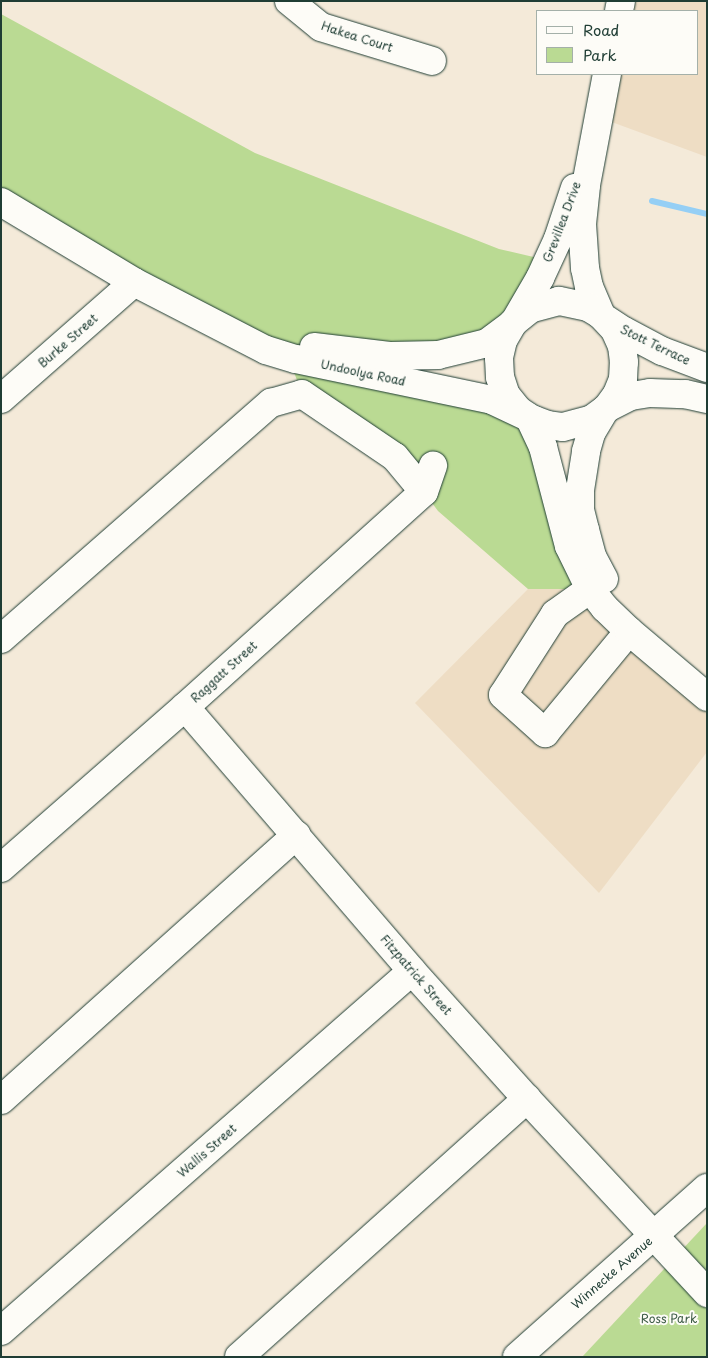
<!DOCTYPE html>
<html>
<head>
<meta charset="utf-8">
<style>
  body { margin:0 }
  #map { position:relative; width:708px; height:1358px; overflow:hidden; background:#f4ead9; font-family:"Playpen Sans",sans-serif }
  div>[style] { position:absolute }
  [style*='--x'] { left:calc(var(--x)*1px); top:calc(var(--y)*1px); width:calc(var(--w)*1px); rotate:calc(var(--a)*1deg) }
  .built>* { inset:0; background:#eeddc4 }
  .green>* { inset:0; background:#bada93 }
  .stream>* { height:6px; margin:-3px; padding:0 3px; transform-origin:3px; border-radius:3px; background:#95cff5 }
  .roads { filter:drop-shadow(0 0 1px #1f3d34) drop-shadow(0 0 1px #1f3d34) }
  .minor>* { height:28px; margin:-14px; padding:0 14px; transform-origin:14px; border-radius:14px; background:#fdfcf7 }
  .major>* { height:28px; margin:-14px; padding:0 14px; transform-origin:14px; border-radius:14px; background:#fdfcf7 }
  span { translate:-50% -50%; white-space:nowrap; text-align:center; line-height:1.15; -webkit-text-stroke:4px #fdfcf7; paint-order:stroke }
  .street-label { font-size:12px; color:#1f3d34 }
  .park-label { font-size:12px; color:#3e5c47 }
  .frame { position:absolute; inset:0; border:2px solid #1f3d34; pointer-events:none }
  .legend { position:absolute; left:536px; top:10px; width:162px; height:65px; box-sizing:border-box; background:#fdfcf7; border:1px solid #a4b0a9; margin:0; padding:6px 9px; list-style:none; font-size:15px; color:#1f3d34 }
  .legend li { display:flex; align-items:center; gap:10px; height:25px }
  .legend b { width:25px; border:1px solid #a4b0a9 }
</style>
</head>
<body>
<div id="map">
  <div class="built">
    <i style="clip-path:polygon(621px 1px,707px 1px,707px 157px,598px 117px,607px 74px,697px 74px,697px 11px,619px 11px)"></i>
    <i style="clip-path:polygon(528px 589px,590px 589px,707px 697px,707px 752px,599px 893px,415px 703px)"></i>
  </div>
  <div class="green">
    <i style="clip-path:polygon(1px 14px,255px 153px,499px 249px,551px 261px,515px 321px,394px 360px,281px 343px,1px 202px)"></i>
    <i style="clip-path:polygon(291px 364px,518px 410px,590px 589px,528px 589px,438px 511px,424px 492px,302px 394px)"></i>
    <i style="clip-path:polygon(707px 1223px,707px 1357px,582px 1357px)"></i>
  </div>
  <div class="stream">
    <i style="--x:652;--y:201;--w:57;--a:13.3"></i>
  </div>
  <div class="roads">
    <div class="minor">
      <i style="--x:289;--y:1;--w:41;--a:39.1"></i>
      <i style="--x:321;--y:27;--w:116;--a:17"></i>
      <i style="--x:619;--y:11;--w:10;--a:-79"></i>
      <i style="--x:601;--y:315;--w:30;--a:-113"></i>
      <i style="--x:589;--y:287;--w:19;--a:-102"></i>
      <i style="--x:585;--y:268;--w:44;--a:-93.9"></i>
      <i style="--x:582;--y:224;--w:39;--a:-84"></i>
      <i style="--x:586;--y:185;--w:113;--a:-79.3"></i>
      <i style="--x:515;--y:321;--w:50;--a:-59.8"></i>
      <i style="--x:540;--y:278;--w:43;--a:-65.2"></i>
      <i style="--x:558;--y:239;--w:54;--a:-71.6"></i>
      <i style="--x:1;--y:399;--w:177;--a:-41.3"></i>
      <i style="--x:590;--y:589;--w:43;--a:144.5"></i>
      <i style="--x:555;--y:614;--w:96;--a:122.7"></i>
      <i style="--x:503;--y:695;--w:57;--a:42.1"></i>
      <i style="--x:545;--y:733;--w:132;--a:-50.5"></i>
      <i style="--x:1;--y:639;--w:359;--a:-41.2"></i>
      <i style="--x:271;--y:403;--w:32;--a:-16"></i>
      <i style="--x:302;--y:394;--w:112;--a:34.1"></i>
      <i style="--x:395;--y:457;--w:45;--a:50.4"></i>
      <i style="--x:185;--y:707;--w:348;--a:49.3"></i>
      <i style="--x:412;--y:971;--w:172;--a:48.1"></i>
      <i style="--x:527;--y:1099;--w:265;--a:47.1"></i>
      <i style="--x:1;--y:868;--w:244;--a:-41.2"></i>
      <i style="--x:185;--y:707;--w:321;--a:-42"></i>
      <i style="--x:424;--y:492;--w:28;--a:-71"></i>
      <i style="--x:1;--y:1100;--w:397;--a:-41.9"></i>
      <i style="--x:1;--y:1331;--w:546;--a:-41.22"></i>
      <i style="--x:239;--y:1357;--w:387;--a:-41.9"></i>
      <i style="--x:517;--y:1357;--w:254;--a:-41.7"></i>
    </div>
    <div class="major">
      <i style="--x:1;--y:202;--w:155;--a:31"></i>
      <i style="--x:134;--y:282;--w:148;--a:27.3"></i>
      <i style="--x:266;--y:350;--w:31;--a:17"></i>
      <i style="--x:296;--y:359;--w:200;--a:11.8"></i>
      <i style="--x:492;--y:400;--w:47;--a:25.5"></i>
      <i style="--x:534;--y:420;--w:15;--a:20"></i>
      <i style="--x:548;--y:425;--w:15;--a:8"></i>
      <i style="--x:563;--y:427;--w:30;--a:-15"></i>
      <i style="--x:592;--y:419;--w:19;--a:-36"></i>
      <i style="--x:607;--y:408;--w:17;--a:-54"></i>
      <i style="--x:617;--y:394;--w:16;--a:-68"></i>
      <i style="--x:623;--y:379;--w:17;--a:-87"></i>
      <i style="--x:624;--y:362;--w:16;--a:-97"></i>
      <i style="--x:622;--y:346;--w:17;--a:-114"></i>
      <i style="--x:615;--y:330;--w:21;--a:-133"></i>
      <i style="--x:601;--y:315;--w:15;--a:-148"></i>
      <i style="--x:588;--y:307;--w:30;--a:-168"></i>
      <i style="--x:559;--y:301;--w:30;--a:165"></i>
      <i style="--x:530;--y:309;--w:22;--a:141"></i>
      <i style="--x:513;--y:323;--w:20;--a:120"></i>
      <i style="--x:503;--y:340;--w:18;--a:103"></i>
      <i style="--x:499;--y:358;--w:19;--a:87"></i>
      <i style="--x:500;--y:377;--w:19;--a:72"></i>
      <i style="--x:506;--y:395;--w:19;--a:51"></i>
      <i style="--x:518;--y:410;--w:11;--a:34"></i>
      <i style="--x:607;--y:320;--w:20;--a:33"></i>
      <i style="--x:624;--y:331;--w:43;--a:27.8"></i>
      <i style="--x:662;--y:351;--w:48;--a:20.7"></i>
      <i style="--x:314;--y:347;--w:78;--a:6.7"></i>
      <i style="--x:391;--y:356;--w:47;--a:-1.2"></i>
      <i style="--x:438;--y:355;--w:50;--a:-13.8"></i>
      <i style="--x:487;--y:343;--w:31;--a:-37"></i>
      <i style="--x:607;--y:408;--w:27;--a:-27"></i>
      <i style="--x:631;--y:396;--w:19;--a:-9"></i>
      <i style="--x:650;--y:393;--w:35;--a:2"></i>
      <i style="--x:685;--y:394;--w:23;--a:13"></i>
      <i style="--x:530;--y:419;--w:31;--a:65"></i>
      <i style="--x:543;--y:447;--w:102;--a:75.3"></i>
      <i style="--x:569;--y:546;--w:48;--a:64"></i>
      <i style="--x:590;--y:589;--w:24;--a:52"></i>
      <i style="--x:605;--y:608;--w:33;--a:44"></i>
      <i style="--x:629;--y:631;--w:102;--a:40.2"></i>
      <i style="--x:604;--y:579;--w:26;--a:-118"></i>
      <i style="--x:592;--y:556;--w:27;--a:-105"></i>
      <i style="--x:585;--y:530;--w:21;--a:-104"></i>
      <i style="--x:580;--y:510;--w:20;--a:-90"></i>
      <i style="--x:580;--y:490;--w:39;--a:-81"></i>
      <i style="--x:586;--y:451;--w:19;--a:-74"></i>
      <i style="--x:591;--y:433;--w:27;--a:-59"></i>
    </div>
  </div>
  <div class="street-label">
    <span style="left:357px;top:37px;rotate:18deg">Hakea Court</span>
    <span style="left:562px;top:222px;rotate:-69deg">Grevillea Drive</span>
    <span style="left:68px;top:341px;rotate:-41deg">Burke Street</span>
    <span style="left:655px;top:345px;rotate:26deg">Stott Terrace</span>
    <span style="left:363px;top:373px;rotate:12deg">Undoolya Road</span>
    <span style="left:224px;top:672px;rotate:-42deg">Raggatt Street</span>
    <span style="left:416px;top:975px;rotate:49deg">Fitzpatrick Street</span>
    <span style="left:207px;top:1151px;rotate:-41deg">Wallis Street</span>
    <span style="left:612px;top:1273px;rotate:-41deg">Winnecke Avenue</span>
  </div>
  <div class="park-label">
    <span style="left:669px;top:1319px">Ross Park</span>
  </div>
  <div class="frame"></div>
  <ul class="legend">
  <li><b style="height:6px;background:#fdfcf7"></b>Road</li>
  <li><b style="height:14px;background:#bada93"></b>Park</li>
  </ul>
</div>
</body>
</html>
